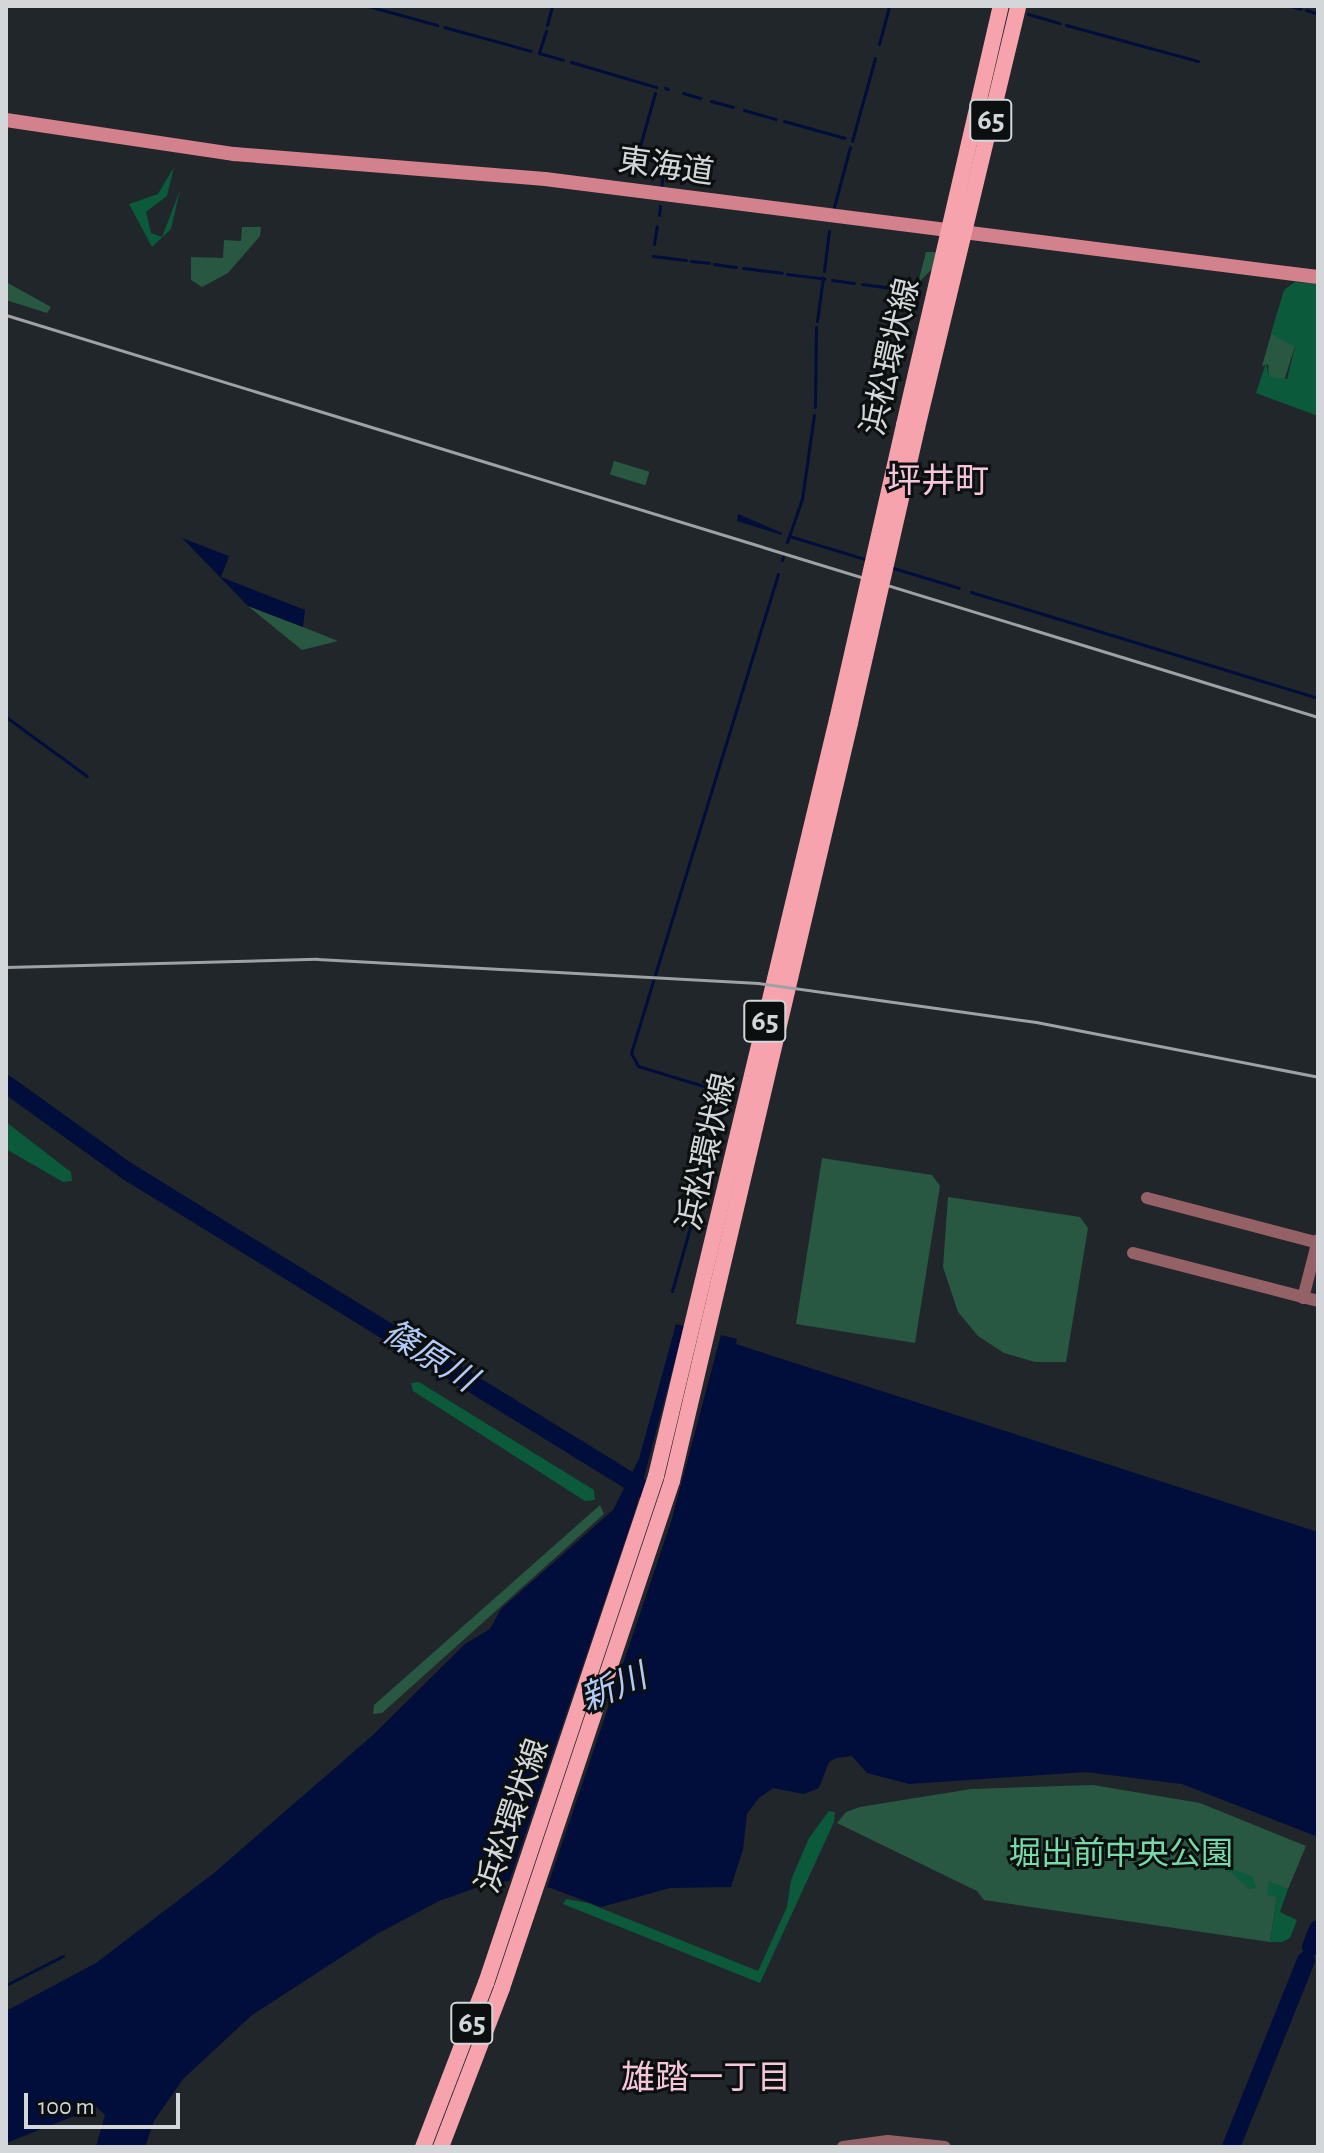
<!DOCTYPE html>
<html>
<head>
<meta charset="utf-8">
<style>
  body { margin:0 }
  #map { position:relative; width:1324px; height:2153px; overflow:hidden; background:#21262a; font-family:"Alegreya Sans","Noto Sans JP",sans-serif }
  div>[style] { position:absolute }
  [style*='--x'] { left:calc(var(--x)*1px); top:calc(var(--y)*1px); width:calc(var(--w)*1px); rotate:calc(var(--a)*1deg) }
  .green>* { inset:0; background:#285841; transform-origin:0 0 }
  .forest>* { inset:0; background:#0a5a3b }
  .water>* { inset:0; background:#010d3a }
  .pier>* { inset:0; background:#21262a }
  .stream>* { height:3px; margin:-1.5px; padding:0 1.5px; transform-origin:1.5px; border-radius:1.5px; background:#010d3a }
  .river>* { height:18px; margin:-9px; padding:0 9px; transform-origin:9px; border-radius:9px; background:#010d3a }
  .tertiary>* { height:12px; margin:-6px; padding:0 6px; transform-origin:6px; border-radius:6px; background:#946167 }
  .secondary>* { height:14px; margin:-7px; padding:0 7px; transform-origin:7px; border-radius:7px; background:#d3818d }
  .primary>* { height:16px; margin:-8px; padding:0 8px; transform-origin:8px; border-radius:8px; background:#f7a3ae }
  .rail>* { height:3px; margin:-1.5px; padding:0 1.5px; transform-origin:1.5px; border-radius:1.5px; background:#9ea2a5 }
  .primary-bridge>* { height:16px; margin:-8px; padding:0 8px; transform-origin:8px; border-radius:8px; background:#f7a3ae }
  span { translate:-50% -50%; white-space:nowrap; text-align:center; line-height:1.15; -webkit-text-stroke:6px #0c0f10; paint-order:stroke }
  .shield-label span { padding:2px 6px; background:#0c0f10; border:2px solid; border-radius:6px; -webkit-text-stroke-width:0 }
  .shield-label { font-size:30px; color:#d4d7d9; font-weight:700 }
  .street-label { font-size:32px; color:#d4d7d9 }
  .park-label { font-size:32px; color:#77dba9 }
  .neighbourhood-label { font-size:34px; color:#f5c5d9 }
  .water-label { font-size:34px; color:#b3caf9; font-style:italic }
  .frame { position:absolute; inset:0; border:8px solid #d4d7d9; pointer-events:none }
  .scale { position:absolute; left:24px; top:2093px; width:156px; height:36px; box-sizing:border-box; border:4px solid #d4d7d9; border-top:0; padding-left:10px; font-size:24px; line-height:28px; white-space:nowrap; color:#d4d7d9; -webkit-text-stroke:6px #0c0f10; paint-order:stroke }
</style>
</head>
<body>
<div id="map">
  <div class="green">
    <i style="clip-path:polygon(242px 227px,261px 227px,260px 236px,228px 273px,202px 287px,191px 280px,191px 257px,223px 258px,224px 240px,241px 241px)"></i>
    <i style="clip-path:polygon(926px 252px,936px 252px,932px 269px,918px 283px)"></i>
    <i style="clip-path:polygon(6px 282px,51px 307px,47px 313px,6px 300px)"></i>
    <i style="clip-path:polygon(1277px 314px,1303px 321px,1284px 381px,1269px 377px,1268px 364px,1262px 366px)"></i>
    <i style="left:614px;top:461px;width:37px;height:14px;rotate:17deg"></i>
    <i style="clip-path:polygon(248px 606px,303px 627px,338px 641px,302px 650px)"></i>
    <i style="clip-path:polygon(822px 1158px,932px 1175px,940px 1186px,915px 1343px,796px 1324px)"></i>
    <i style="clip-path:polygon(948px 1197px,1080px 1217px,1088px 1228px,1066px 1362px,1035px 1362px,1004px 1353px,978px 1336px,958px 1312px,943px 1267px)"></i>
    <i style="clip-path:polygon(600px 1505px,604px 1514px,382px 1713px,373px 1714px,374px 1705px)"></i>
    <i style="clip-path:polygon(1093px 1785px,1200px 1803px,1306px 1846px,1288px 1889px,1270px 1882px,1277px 1897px,1270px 1942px,984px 1900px,977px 1891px,837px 1823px,846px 1812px,860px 1807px,971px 1789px)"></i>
  </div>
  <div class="forest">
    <i style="clip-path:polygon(174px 167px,167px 196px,146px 212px,151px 233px,162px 237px,180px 190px,171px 229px,152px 247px,129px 204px,158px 194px)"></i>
    <i style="clip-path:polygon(1295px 282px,1318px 284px,1318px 416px,1256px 393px,1266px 363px,1269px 377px,1287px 379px,1295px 347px,1271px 334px,1284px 290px)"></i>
    <i style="clip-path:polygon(6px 1122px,71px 1172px,72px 1181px,63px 1182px,6px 1149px)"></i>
    <i style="clip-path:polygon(419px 1382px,594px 1490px,595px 1500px,585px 1501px,413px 1391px,411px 1383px)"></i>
    <i style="clip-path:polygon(829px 1811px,835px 1812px,834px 1822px,760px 1983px,563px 1904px,566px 1899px,588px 1903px,758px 1971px,787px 1907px,791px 1880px,809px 1838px)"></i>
    <i style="clip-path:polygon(1177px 1848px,1253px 1877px,1256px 1888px,1249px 1889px,1232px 1873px)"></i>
    <i style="clip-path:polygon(1269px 1881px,1288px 1889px,1280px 1912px,1297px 1920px,1290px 1938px,1282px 1942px,1270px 1942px,1277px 1897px,1267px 1895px)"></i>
  </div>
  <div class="water">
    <i style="clip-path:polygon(738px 514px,782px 533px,782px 535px,737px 521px)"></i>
    <i style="clip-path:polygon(182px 538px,229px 556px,221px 577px,305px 610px,303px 627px,248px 606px)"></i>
    <i style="clip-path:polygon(676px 1324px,737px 1339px,736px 1344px,1318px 1532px,1318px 1837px,1182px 1784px,1086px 1772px,909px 1784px,867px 1773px,852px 1756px,836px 1758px,829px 1762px,819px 1788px,804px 1794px,773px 1788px,758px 1799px,747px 1814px,743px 1849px,731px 1887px,670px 1888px,601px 1907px,551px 1888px,509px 1881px,487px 1884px,439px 1901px,377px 1934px,252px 2015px,183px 2079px,154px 2121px,145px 2147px,96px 2147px,105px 2115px,97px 2107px,6px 2143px,6px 2011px,96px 1963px,214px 1873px,373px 1735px,465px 1644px,490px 1629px,501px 1609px,613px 1510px,639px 1459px)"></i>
  </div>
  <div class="pier">
    <i style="clip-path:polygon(685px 1322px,722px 1331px,671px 1522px,546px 1891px,508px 1885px,635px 1511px)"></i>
  </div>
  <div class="stream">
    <i style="--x:368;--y:6;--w:72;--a:15.4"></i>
    <i style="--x:1291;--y:6;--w:10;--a:17"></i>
    <i style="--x:1306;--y:10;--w:13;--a:18"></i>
    <i style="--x:1028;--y:14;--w:33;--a:16"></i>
    <i style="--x:547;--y:25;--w:20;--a:-75"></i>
    <i style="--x:1066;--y:25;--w:137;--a:15.3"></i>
    <i style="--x:444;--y:27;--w:90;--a:15.4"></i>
    <i style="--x:546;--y:31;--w:23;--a:108"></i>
    <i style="--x:539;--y:53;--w:25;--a:16"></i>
    <i style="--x:879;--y:44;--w:39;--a:-75"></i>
    <i style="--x:571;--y:62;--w:89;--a:16.4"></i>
    <i style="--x:665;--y:88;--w:3;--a:18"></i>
    <i style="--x:655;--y:93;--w:66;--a:105.9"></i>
    <i style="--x:637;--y:156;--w:28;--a:17"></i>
    <i style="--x:664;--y:164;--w:23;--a:97"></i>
    <i style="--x:683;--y:93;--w:18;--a:16"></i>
    <i style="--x:711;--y:101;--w:23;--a:15"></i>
    <i style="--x:744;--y:110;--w:33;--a:16"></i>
    <i style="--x:784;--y:121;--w:63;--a:15.6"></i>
    <i style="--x:852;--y:141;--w:86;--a:-74.5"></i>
    <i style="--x:834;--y:207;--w:62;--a:-75.1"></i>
    <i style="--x:659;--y:215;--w:9;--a:-84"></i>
    <i style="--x:654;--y:244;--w:18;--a:-81"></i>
    <i style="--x:653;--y:256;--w:33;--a:7"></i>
    <i style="--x:691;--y:261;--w:18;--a:6"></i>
    <i style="--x:714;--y:264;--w:22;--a:8"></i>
    <i style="--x:743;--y:268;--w:39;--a:7"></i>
    <i style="--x:824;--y:271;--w:40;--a:-82.9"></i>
    <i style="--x:787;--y:274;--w:38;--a:7"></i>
    <i style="--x:832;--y:280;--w:22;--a:8"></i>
    <i style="--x:862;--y:284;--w:45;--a:7.6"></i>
    <i style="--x:817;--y:321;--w:44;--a:-82.2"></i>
    <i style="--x:815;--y:407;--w:80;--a:-89.3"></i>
    <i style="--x:789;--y:536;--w:83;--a:16.9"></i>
    <i style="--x:787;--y:542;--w:46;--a:-70.8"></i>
    <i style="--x:802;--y:499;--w:85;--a:-81.9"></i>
    <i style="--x:782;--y:560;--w:3;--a:-72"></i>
    <i style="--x:890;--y:567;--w:72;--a:16.9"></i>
    <i style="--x:971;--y:592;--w:363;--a:17"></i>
    <i style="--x:6;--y:717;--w:100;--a:36.1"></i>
    <i style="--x:710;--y:1088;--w:75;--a:-163"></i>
    <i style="--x:638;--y:1066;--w:15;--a:-118"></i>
    <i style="--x:631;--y:1053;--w:501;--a:-72.94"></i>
    <i style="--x:672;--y:1291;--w:206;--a:-74.2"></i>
    <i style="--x:728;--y:1093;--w:4;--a:-166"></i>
    <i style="--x:6;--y:1985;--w:64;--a:-27"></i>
  </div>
  <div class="river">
    <i style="--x:6;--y:1084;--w:149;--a:35.7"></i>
    <i style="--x:127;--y:1171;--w:612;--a:31.64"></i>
    <i style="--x:1311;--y:1947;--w:19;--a:-69"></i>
    <i style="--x:1231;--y:2147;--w:201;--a:-68.1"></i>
  </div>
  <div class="tertiary">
    <i style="--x:1147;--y:1198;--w:177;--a:14.7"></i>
    <i style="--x:1133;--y:1253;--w:191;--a:14.5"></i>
    <i style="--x:1303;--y:1298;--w:60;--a:-75.5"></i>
    <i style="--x:843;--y:2147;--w:45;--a:-7.6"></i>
    <i style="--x:888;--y:2141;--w:57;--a:6"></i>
  </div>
  <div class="secondary">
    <i style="--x:6;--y:120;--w:231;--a:8.5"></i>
    <i style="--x:234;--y:154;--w:312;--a:4.6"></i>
    <i style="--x:545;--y:179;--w:779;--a:7.23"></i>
  </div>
  <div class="primary">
    <i style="--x:904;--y:425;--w:430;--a:-77"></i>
    <i style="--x:917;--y:428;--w:434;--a:-76.5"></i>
    <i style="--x:423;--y:2147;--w:176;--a:-69"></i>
    <i style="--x:486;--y:1983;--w:535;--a:-71.46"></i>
    <i style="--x:656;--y:1476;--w:777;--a:-76.54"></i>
    <i style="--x:441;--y:2147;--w:170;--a:-69"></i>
    <i style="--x:502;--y:1988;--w:535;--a:-71.46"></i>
    <i style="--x:672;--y:1481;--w:779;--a:-76.78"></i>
  </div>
  <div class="rail">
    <i style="--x:6;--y:315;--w:1372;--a:17.04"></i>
    <i style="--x:6;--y:967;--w:311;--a:-1.5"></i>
    <i style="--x:317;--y:959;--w:442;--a:3.1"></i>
    <i style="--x:758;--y:983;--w:281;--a:8"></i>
    <i style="--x:1036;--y:1022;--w:287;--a:11"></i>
  </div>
  <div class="primary-bridge">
    <i style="--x:837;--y:720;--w:303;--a:-77.2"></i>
    <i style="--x:850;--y:723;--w:303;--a:-77.2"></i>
  </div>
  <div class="shield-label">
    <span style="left:991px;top:120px">65</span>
    <span style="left:765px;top:1021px">65</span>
    <span style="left:472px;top:2023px">65</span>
  </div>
  <div class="street-label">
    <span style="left:666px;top:167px;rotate:8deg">東海道</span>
    <span style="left:891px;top:357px;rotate:-77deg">浜松環状線</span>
    <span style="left:707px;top:1152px;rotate:-77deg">浜松環状線</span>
    <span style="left:513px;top:1816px;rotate:-71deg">浜松環状線</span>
  </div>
  <div class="park-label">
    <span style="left:1121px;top:1854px">堀出前中央公園</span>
  </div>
  <div class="neighbourhood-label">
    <span style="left:938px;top:483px">坪井町</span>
    <span style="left:706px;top:2080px">雄踏一丁目</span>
  </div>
  <div class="water-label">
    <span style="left:429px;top:1357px;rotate:32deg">篠原川</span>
    <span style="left:614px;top:1689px;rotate:-23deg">新川</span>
  </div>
  <div class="frame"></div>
  <div class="scale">100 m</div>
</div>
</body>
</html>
